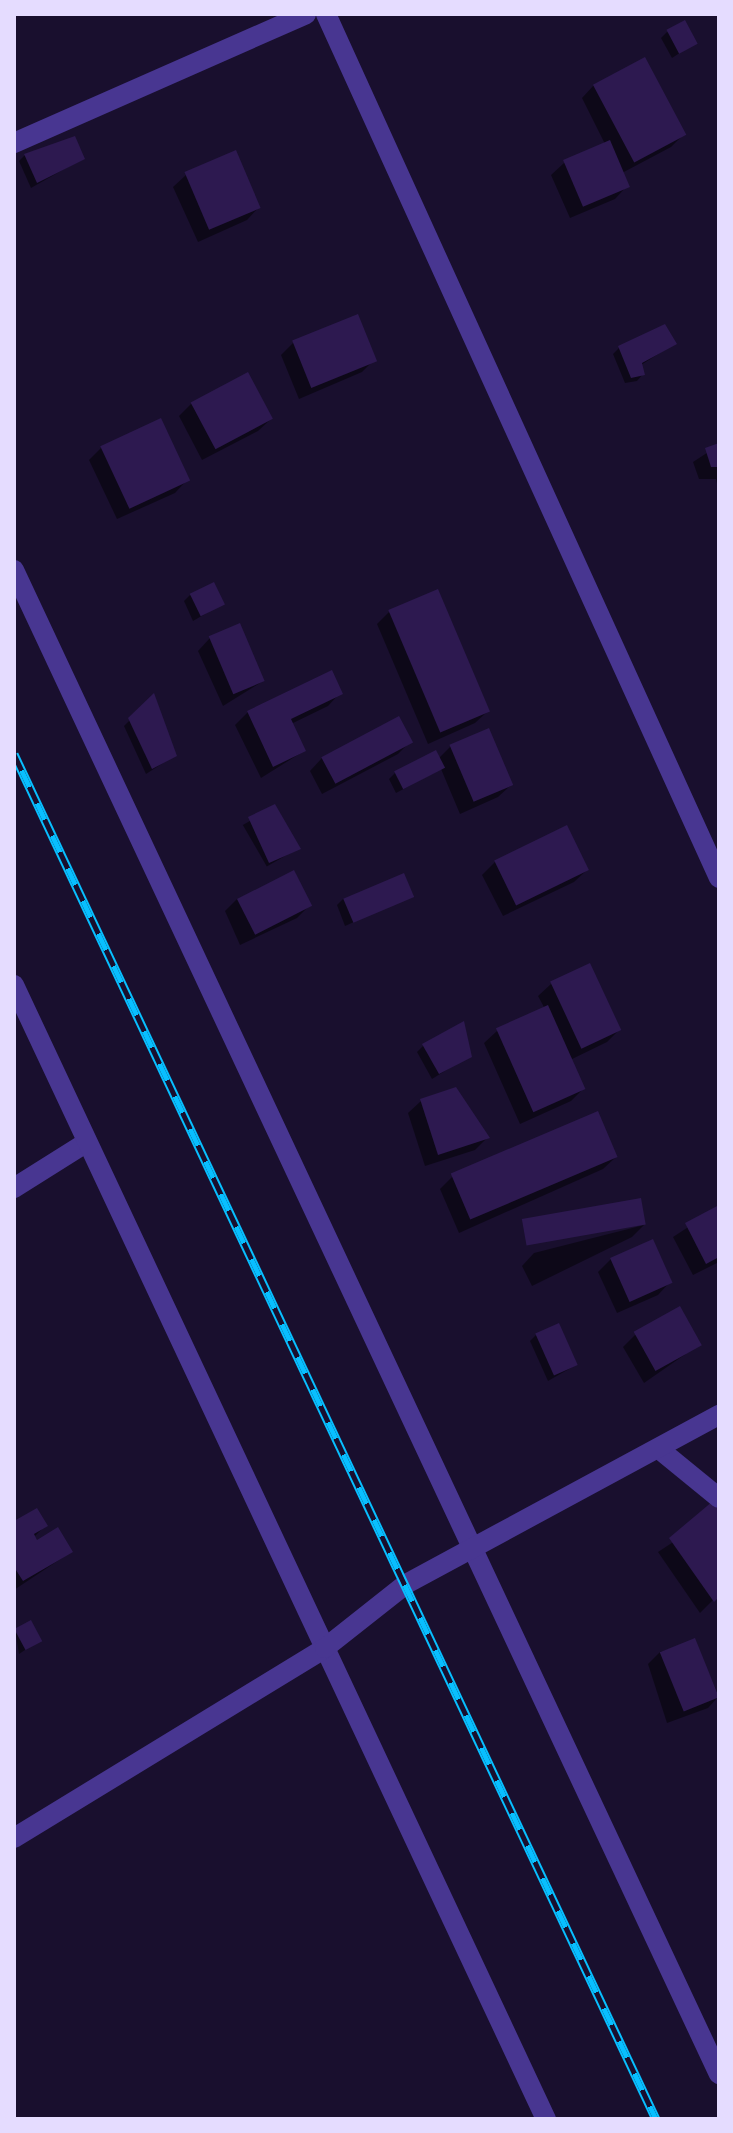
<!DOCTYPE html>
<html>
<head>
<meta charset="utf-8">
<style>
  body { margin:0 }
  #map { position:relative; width:733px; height:2133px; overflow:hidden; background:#190f2e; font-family:"Roboto Condensed",sans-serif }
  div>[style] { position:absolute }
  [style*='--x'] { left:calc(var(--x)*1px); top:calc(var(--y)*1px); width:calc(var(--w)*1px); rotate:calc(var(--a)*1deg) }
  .shadow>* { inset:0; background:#0007; transform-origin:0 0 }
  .building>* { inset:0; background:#2d1950; transform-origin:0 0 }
  .lane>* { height:20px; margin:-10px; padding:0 10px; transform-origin:10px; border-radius:10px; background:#483691 }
  .street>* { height:20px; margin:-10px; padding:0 10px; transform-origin:10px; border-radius:10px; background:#483691 }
  .rail>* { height:9px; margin-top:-4.5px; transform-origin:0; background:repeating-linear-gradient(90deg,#190f2e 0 18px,#08bfff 0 36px); box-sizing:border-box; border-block:2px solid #08bfff }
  span { translate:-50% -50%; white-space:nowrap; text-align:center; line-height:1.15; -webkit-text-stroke:6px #190f2e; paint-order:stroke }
  .frame { position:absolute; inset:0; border:16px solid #e5dcff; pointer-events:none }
</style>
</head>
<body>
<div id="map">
  <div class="shadow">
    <i style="clip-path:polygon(667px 32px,695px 43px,672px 58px,661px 38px)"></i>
    <i style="clip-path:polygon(594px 85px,683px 135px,671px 147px,622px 173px,627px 186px,615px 199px,570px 218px,551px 175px,564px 163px,605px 144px,582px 98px)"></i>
    <i style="clip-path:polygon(235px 153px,259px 207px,247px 220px,198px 242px,173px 187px,186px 175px)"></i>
    <i style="clip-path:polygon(25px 155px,82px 159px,31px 188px,19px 161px)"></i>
    <i style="clip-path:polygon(293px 343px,374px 360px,362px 372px,299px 399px,281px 355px)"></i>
    <i style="clip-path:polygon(674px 344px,641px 365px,643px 374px,637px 381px,625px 383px,613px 354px,619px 348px)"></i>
    <i style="clip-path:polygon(191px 404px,271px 419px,258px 431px,202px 460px,179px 416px)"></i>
    <i style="clip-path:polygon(719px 445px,719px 493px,716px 479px,699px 479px,693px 462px)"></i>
    <i style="clip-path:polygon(102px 447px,187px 480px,175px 493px,117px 519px,89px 460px)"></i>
    <i style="clip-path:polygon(190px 595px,222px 604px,193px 621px,184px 601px)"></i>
    <i style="clip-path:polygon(389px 612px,488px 711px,475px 723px,428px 744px,377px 624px)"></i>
    <i style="clip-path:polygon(210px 638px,263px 681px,223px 706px,198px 651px)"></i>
    <i style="clip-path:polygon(340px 693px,328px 706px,291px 724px,304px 751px,261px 778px,235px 725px,248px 712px)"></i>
    <i style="clip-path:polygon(153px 697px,174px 756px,146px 774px,124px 726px)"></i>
    <i style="clip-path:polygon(488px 731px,511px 785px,498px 797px,460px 814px,441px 769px,396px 793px,389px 779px,395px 773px,438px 759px,450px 747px)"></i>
    <i style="clip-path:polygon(410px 742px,398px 754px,322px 794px,310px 771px,322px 758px)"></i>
    <i style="left:274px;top:807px;width:48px;height:36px;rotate:60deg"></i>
    <i style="clip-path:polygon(495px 862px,587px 870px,574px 882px,503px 916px,482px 875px)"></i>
    <i style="clip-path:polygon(412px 896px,345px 926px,337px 905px,343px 899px)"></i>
    <i style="clip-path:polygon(237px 899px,309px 906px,297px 918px,240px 945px,225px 911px)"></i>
    <i style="clip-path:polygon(551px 984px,619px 1030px,607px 1042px,570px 1060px,583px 1089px,571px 1101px,520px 1124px,484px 1043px,497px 1031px,545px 1009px,538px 996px)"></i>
    <i style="clip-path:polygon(423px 1046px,469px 1056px,432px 1079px,417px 1052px)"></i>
    <i style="clip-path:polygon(421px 1101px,487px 1138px,475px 1150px,425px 1166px,408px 1113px)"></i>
    <i style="clip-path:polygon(616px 1157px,603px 1169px,459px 1233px,440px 1189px,452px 1177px)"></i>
    <i style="clip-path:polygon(719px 1207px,719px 1262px,693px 1275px,673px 1237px)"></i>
    <i style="clip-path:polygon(644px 1225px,632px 1237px,532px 1286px,522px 1266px,534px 1253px)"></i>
    <i style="clip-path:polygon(611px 1259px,670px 1282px,658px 1295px,617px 1313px,598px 1272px)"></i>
    <i style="clip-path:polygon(536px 1335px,576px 1365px,548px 1381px,530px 1341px)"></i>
    <i style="clip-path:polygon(635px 1335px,700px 1344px,644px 1383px,623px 1347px)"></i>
    <i style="clip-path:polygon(719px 1512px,719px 1594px,700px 1613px,658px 1552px)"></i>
    <i style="clip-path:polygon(14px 1523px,45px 1526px,33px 1538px,36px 1542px,71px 1552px,14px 1590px)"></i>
    <i style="clip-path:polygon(15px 1630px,40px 1640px,19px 1654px)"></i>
    <i style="clip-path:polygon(694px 1641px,719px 1696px,708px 1708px,667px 1723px,648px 1664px,660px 1652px)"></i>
  </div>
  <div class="building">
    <i style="left:685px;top:20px;width:27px;height:21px;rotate:62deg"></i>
    <i style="left:645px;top:57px;width:88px;height:59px;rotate:62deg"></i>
    <i style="clip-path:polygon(75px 136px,85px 159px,37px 183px,24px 154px)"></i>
    <i style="left:610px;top:140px;width:51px;height:51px;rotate:67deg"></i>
    <i style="left:236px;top:150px;width:63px;height:56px;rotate:67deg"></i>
    <i style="left:358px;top:314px;width:51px;height:71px;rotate:68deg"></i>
    <i style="clip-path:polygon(665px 324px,677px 344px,642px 363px,645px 375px,631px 378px,618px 346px)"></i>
    <i style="left:248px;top:372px;width:53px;height:65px;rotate:62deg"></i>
    <i style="left:161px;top:418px;width:69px;height:67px;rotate:65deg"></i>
    <i style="clip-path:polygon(719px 443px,719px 467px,711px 467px,705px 448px)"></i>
    <i style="left:214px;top:582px;width:25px;height:27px;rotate:64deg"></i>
    <i style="left:438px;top:589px;width:133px;height:54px;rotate:67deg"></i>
    <i style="left:240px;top:623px;width:63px;height:34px;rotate:67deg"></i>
    <i style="clip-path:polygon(332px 670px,343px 694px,291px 719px,306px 751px,273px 767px,247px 711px)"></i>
    <i style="clip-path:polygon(154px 693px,177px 756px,152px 769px,128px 718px)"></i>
    <i style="left:399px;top:716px;width:30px;height:88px;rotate:62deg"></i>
    <i style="left:489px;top:728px;width:62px;height:43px;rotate:67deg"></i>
    <i style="left:436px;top:750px;width:20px;height:47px;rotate:63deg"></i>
    <i style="clip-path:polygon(275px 804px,301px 849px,269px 863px,248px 817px)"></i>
    <i style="left:567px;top:825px;width:50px;height:81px;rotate:64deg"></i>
    <i style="left:294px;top:870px;width:40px;height:64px;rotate:63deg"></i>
    <i style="left:404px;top:873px;width:26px;height:66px;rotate:67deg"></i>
    <i style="left:590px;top:963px;width:74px;height:44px;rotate:65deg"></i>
    <i style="left:548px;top:1005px;width:92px;height:57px;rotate:66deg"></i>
    <i style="clip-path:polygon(464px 1021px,472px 1057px,439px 1074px,422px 1044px)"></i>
    <i style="clip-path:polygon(456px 1087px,490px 1138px,438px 1155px,420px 1099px)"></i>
    <i style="left:598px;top:1111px;width:50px;height:160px;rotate:67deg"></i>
    <i style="left:641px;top:1198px;width:27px;height:121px;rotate:80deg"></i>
    <i style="clip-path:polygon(719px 1205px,719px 1257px,706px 1264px,685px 1223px)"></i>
    <i style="left:653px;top:1239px;width:48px;height:47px;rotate:66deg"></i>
    <i style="left:680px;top:1306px;width:45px;height:53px;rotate:61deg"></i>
    <i style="left:559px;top:1323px;width:46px;height:26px;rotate:66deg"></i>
    <i style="clip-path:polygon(713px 1501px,719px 1509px,719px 1597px,714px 1602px,669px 1538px)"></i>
    <i style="clip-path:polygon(37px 1508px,48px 1526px,34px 1534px,37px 1540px,58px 1527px,73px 1552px,23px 1581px,14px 1567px,14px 1521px)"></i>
    <i style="left:31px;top:1620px;width:24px;height:19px;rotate:62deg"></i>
    <i style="left:695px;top:1638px;width:64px;height:38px;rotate:68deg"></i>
  </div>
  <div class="lane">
    <i style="--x:14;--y:1188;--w:86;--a:-32.2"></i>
  </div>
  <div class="street">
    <i style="--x:326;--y:14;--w:949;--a:65.54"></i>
    <i style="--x:14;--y:143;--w:319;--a:-23.8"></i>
    <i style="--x:14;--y:570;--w:1661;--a:64.89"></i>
    <i style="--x:14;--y:985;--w:1253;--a:64.87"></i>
    <i style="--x:659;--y:1449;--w:77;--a:39.2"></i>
    <i style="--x:14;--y:1838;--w:364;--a:-31.4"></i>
    <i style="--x:325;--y:1648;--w:103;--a:-38.3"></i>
    <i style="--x:406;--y:1584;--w:356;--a:-28.4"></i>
  </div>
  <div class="rail">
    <i style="--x:14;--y:754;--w:1508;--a:64.81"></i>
  </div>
  <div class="frame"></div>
</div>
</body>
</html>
